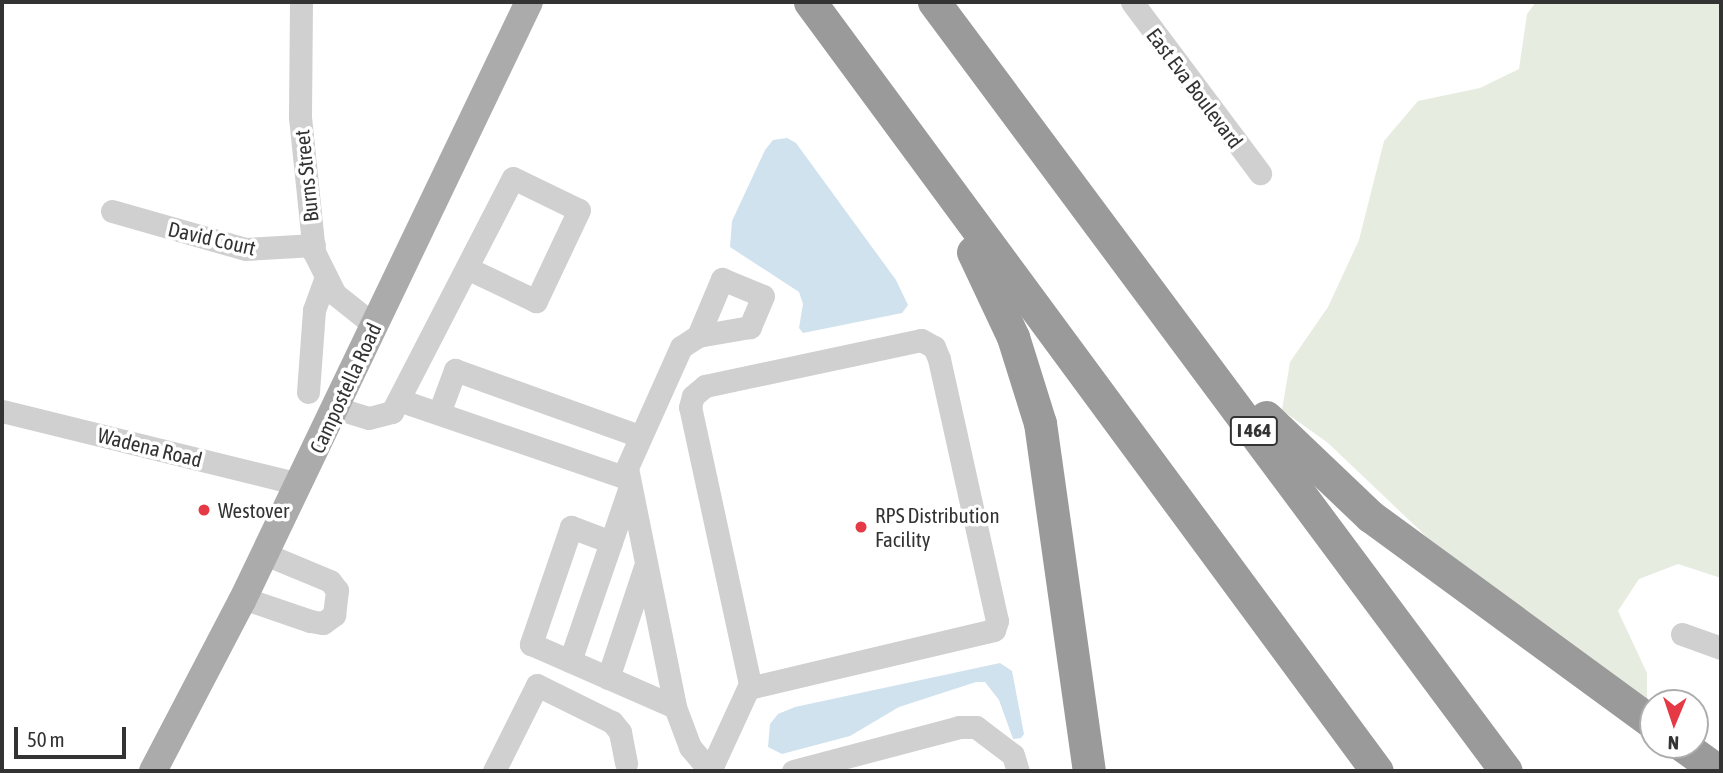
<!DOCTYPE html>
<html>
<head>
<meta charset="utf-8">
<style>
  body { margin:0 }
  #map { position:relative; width:1723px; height:773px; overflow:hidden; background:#fff; font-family:"Asap Condensed",sans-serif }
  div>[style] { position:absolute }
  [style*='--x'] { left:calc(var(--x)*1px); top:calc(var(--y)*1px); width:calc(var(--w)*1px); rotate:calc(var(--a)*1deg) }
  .green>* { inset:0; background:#e6ecdf }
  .water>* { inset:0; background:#cfe2ee }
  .minor>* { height:23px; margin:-11.5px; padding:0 11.5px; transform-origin:11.5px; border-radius:11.5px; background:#d0d0d0 }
  .major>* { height:28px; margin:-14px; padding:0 14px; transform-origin:14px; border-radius:14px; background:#ababab }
  .highway>* { height:33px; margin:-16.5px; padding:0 16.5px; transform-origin:16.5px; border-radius:16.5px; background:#9a9a9a }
  .dots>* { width:19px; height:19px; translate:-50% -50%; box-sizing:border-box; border:4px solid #fff; border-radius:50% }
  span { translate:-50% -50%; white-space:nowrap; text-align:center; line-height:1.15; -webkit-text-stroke:7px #fff; paint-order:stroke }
  .shield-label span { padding:2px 5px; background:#fff; border:2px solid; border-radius:5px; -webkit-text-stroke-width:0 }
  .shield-label { font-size:19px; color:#333; font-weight:700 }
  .street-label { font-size:21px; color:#333 }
  .poi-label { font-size:21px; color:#333 }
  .left { translate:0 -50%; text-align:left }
  .frame { position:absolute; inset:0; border:4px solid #333; pointer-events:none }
  .north { position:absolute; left:1639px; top:689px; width:70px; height:70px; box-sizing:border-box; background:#fff; border:2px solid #adadad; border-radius:50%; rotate:182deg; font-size:19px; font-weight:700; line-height:28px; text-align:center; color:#333 }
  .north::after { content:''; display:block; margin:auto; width:24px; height:32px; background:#e63946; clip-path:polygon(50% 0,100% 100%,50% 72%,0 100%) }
  .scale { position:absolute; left:14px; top:727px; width:112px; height:32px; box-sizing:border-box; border:4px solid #333; border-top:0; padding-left:9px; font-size:21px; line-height:24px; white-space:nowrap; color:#333; -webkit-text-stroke:5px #fff; paint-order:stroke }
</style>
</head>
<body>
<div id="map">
  <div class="green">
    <i style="clip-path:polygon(1536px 2px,1721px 2px,1721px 578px,1678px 564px,1639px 579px,1618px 611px,1647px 673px,1647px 700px,1428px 538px,1328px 443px,1282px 410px,1290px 362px,1328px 307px,1359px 240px,1384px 141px,1418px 101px,1480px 88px,1519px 69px,1527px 14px)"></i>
  </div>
  <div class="water">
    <i style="clip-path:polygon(787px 138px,796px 143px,896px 280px,908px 305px,902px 313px,803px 333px,799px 328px,803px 304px,799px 292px,730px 247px,732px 221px,765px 150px,773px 140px)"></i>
    <i style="clip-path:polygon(1000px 663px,1012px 671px,1024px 734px,1021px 738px,1013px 739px,999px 700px,985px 682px,976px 682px,899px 707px,850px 736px,782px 754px,768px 747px,770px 724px,778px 714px,795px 707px)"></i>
  </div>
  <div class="minor">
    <i style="--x:301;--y:2;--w:115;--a:90.5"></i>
    <i style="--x:300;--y:117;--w:136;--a:84.1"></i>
    <i style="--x:314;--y:252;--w:47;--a:63.4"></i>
    <i style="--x:335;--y:294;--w:50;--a:38.5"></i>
    <i style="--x:1132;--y:2;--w:214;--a:53.2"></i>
    <i style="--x:112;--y:211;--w:138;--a:15.9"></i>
    <i style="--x:245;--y:249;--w:69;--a:-3.3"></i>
    <i style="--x:698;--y:336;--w:62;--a:-67.2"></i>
    <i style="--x:722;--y:279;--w:44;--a:22.5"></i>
    <i style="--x:763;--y:296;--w:34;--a:113"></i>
    <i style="--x:750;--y:327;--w:53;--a:170.2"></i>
    <i style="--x:698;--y:336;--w:20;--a:147"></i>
    <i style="--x:681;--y:347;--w:133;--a:114.1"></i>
    <i style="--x:627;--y:468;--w:244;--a:78.6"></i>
    <i style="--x:675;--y:707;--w:43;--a:69.4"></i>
    <i style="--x:690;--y:747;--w:31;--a:50"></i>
    <i style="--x:308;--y:392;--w:82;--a:-85.8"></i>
    <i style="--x:314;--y:310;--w:33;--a:-70"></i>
    <i style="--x:399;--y:400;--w:241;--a:18.9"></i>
    <i style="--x:336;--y:408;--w:34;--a:17"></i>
    <i style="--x:369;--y:418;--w:24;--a:-15"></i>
    <i style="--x:392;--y:412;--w:263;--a:-62.7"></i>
    <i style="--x:513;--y:178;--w:73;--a:25.9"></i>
    <i style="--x:579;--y:210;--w:101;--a:115.3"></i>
    <i style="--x:536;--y:301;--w:74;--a:-154.5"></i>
    <i style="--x:2;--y:411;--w:306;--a:13.8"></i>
    <i style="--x:439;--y:413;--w:46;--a:-69.6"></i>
    <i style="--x:455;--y:370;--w:195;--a:19.7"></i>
    <i style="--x:611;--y:542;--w:43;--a:-159.4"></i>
    <i style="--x:571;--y:527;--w:124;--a:108.9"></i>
    <i style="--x:531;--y:644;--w:157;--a:23.6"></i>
    <i style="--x:243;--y:598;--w:71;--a:18.9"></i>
    <i style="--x:310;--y:621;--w:13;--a:9"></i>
    <i style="--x:323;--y:623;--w:14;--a:-36"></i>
    <i style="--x:334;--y:615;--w:25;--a:-83"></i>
    <i style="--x:337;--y:590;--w:11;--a:-128"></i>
    <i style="--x:330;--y:581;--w:70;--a:-157.4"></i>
    <i style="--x:1682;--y:634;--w:41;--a:19.7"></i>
    <i style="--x:570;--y:661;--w:181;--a:-71"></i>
    <i style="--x:608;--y:678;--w:117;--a:-71.6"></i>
    <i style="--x:494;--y:771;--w:96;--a:-63.4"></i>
    <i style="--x:537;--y:685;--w:84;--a:26.3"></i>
    <i style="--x:612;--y:722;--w:13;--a:51"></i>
    <i style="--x:620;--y:732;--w:32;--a:79"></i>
    <i style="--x:710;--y:771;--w:96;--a:-65.3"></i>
    <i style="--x:750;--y:684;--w:283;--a:-102.2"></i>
    <i style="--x:690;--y:407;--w:11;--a:-75"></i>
    <i style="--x:693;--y:396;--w:16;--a:-40"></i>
    <i style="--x:705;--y:386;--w:221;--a:-12"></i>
    <i style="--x:921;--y:340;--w:15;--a:28"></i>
    <i style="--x:934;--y:347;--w:13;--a:67"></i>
    <i style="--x:939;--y:359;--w:268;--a:77.5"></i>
    <i style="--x:997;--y:621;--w:9;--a:108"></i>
    <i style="--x:994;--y:630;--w:252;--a:166.7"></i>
    <i style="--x:793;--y:771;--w:172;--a:-14.8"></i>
    <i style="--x:959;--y:727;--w:17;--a:0"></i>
    <i style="--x:976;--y:727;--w:46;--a:37.1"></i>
    <i style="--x:1013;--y:755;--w:17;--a:73"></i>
  </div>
  <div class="major">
    <i style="--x:153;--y:771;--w:192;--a:-62.4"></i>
    <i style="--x:242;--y:601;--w:664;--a:-64.4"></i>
  </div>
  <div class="highway">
    <i style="--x:810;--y:2;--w:955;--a:53.6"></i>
    <i style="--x:934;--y:2;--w:958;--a:53.36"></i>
    <i style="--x:973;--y:252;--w:94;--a:64.8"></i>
    <i style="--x:1013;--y:337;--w:90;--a:72.6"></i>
    <i style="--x:1040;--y:423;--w:351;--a:82"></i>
    <i style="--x:1266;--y:417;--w:144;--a:43.6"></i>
    <i style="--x:1370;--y:516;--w:351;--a:36.2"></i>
    <i style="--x:1682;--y:745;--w:44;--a:35.8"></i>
  </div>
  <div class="dots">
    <i style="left:204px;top:510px;background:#e63946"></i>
    <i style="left:861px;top:527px;background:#e63946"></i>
  </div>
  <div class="shield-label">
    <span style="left:1254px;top:431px">I 464</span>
  </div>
  <div class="street-label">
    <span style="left:1195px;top:88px;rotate:53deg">East Eva Boulevard</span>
    <span style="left:306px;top:176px;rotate:-96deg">Burns Street</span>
    <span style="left:212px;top:238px;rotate:13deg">David Court</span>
    <span style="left:345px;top:388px;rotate:-65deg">Campostella Road</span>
    <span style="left:150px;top:447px;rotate:14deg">Wadena Road</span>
  </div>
  <div class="poi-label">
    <span class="left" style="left:218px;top:510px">Westover</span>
    <span class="left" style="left:875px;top:527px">RPS Distribution<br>Facility</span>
  </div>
  <div class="frame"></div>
  <div class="north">N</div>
  <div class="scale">50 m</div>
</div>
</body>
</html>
